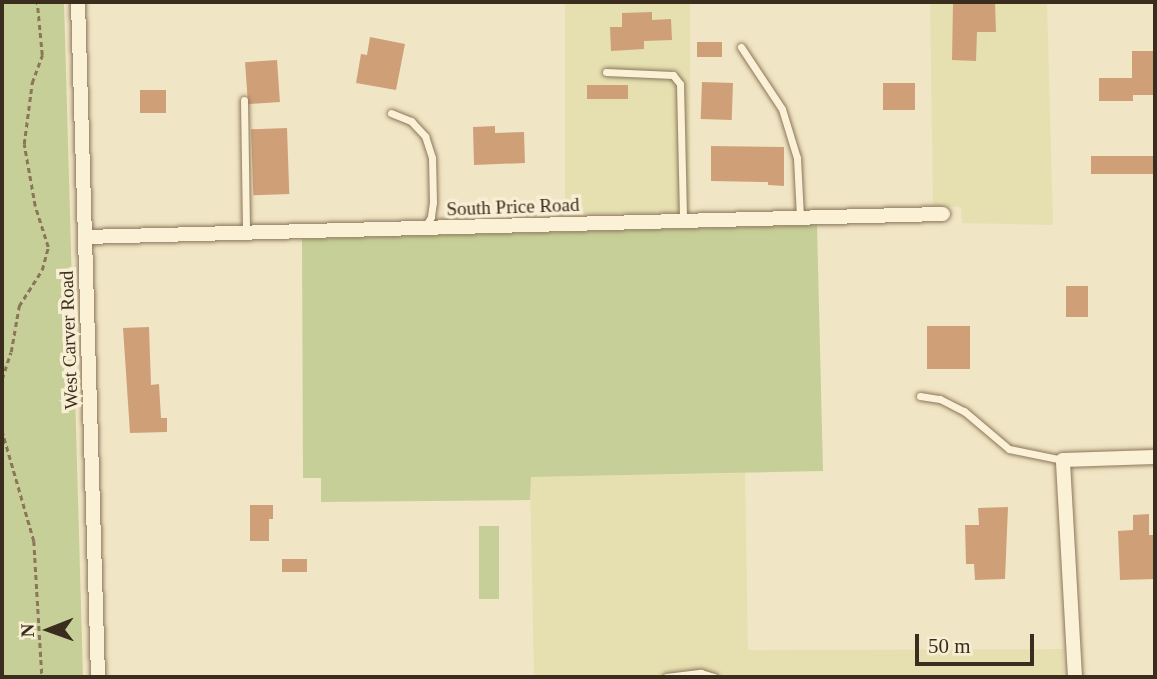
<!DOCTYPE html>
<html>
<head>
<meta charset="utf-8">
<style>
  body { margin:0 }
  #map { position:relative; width:1157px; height:679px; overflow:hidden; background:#f0e5c4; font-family:Georgia,serif }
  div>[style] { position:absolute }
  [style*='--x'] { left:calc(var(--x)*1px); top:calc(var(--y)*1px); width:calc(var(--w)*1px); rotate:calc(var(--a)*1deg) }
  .farmland>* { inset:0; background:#e6e0b1; transform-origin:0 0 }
  .green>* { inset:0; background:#c6cf97; transform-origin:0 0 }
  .building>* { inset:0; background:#cfa078; transform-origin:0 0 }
  .path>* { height:2.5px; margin-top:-1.25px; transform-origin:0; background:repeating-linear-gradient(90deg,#8b7659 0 5px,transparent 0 8.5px) }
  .roads { filter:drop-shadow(0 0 2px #8b7659) drop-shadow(0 0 2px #8b7659) }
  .lane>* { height:7px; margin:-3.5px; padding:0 3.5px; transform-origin:3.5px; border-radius:3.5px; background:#faf1d7 }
  .street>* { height:14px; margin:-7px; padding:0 7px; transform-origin:7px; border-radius:7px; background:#faf1d7 }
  span { translate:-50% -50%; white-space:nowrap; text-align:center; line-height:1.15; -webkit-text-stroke:7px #f7eed4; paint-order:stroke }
  .street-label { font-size:19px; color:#3b2d1e }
  .frame { position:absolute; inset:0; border:4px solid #3b2d1e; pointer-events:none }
  .north { position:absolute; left:14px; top:595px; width:70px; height:70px; -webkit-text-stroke:5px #f7eed4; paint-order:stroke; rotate:269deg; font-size:19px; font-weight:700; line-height:28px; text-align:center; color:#3b2d1e }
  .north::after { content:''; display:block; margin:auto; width:24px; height:32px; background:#3b2d1e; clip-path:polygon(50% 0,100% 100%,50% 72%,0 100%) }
  .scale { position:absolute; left:915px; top:634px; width:119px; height:32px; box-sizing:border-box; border:4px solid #3b2d1e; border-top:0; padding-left:9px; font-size:21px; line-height:24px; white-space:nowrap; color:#3b2d1e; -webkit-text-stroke:5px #f7eed4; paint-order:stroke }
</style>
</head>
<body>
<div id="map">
  <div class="farmland">
    <i style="left:565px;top:2px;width:125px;height:211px"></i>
    <i style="clip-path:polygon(930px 2px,1047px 2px,1053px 225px,962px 223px,961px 207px,933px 206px)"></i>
    <i style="clip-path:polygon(745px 473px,748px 650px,1063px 649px,1064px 677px,534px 677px,530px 477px)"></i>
  </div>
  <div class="green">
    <i style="clip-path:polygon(2px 2px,64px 2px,83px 677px,2px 677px)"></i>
    <i style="clip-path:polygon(817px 225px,823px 471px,531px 477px,530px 500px,321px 502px,321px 478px,303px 478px,302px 239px)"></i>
    <i style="left:479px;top:526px;width:20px;height:73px"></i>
  </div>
  <div class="building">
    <i style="clip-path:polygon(953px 2px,995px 2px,996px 32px,977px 32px,976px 61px,952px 60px)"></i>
    <i style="clip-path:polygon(652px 12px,652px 20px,671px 19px,672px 40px,644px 41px,644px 49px,611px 51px,610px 27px,622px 27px,622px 13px)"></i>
    <i style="clip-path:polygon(370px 37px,405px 44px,396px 90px,356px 83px,361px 54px,367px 55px)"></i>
    <i style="left:697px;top:42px;width:25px;height:15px"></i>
    <i style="clip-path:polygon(1132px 51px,1155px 51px,1155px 95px,1133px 95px,1133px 101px,1099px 101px,1099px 78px,1132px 78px)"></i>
    <i style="left:277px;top:60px;width:42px;height:32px;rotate:86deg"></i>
    <i style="left:702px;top:82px;width:31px;height:37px;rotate:2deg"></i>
    <i style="left:883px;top:83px;width:32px;height:27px"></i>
    <i style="left:628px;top:85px;width:14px;height:41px;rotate:90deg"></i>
    <i style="left:140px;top:90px;width:26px;height:23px"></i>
    <i style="clip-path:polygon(495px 126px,495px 133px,524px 132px,525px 163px,474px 165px,473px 127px)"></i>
    <i style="left:287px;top:128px;width:66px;height:36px;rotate:88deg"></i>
    <i style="clip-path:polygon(711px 146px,784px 147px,784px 186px,768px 185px,768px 182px,711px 181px)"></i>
    <i style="left:1091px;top:156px;width:64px;height:18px"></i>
    <i style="left:1066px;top:286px;width:22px;height:31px"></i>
    <i style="left:927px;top:326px;width:43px;height:43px"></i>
    <i style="clip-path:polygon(149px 327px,151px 385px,159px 384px,161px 418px,167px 418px,167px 432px,130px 433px,123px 328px)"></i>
    <i style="clip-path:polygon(250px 505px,273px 505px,273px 519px,269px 519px,269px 541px,250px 541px)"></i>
    <i style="clip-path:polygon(1008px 507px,1005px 579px,975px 580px,974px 564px,966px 564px,965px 525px,979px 525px,978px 508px)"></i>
    <i style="clip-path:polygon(1149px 514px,1149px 535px,1155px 535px,1155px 579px,1120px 580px,1118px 531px,1133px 530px,1133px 515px)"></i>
    <i style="left:282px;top:559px;width:25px;height:13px"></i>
  </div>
  <div class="path">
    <i style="--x:2;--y:379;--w:28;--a:-72"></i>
    <i style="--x:11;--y:352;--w:47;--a:-80.1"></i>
    <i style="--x:19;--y:306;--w:43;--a:-57.4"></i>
    <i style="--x:42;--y:270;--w:24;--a:-75"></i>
    <i style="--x:48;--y:247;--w:43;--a:-107.6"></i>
    <i style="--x:35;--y:206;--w:63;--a:-100.1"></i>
    <i style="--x:24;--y:144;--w:62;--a:-82.5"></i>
    <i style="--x:32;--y:83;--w:30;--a:-70"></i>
    <i style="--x:42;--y:55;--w:53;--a:-95.4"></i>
    <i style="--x:2;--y:430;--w:116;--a:73.9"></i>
    <i style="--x:34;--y:541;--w:136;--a:86.6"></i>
  </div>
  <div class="roads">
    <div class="lane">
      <i style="--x:741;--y:47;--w:74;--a:56.5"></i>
      <i style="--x:782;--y:109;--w:51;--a:73"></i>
      <i style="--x:797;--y:158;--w:59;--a:87.1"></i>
      <i style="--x:606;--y:72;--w:67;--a:2.6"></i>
      <i style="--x:673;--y:75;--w:11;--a:52"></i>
      <i style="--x:680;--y:84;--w:137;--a:88.7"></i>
      <i style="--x:244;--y:100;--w:133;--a:89.1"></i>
      <i style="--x:391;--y:113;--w:22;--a:22"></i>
      <i style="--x:411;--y:121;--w:21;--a:47"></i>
      <i style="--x:425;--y:136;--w:23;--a:72"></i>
      <i style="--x:432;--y:158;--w:44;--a:88.7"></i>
      <i style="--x:433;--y:202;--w:15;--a:98"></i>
      <i style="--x:431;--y:217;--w:13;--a:122"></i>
      <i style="--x:920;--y:396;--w:20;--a:9"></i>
      <i style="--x:940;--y:399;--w:27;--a:27"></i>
      <i style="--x:964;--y:411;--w:59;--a:40.2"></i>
      <i style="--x:1009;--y:449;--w:55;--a:11.5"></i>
      <i style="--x:666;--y:677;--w:35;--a:-7"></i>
      <i style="--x:701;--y:673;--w:14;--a:17"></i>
    </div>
    <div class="street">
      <i style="--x:78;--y:2;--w:675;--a:88.3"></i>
      <i style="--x:85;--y:237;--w:858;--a:-1.54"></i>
      <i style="--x:1075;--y:677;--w:217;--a:-93.2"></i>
      <i style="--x:1063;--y:460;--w:92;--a:-1.9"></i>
    </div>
  </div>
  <div class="street-label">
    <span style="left:513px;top:207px;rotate:-2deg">South Price Road</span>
    <span style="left:69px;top:340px;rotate:-92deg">West Carver Road</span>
  </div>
  <div class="frame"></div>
  <div class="north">N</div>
  <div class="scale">50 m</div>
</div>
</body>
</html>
